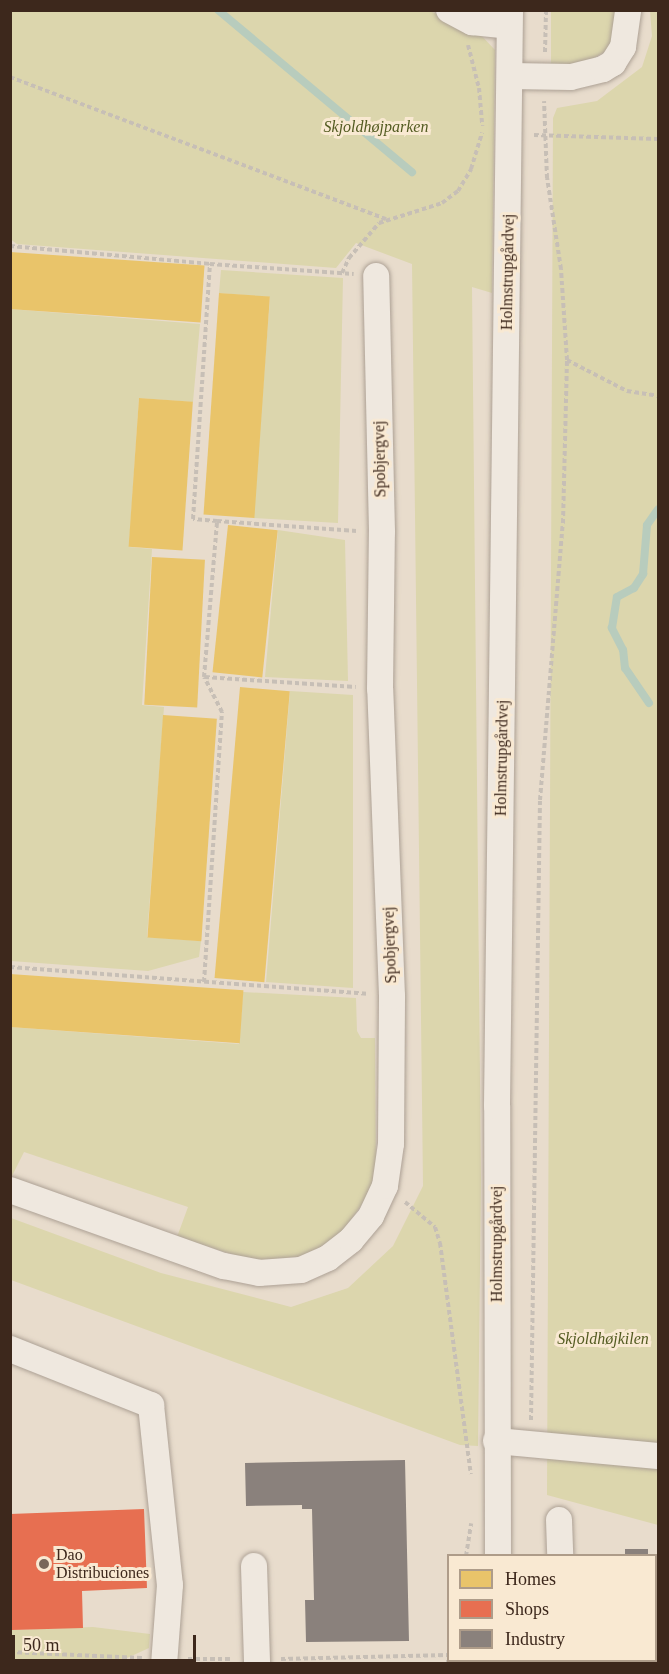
<!DOCTYPE html>
<html>
<head>
<meta charset="utf-8">
<style>
  body { margin:0 }
  #map { position:relative; width:669px; height:1674px; overflow:hidden; background:#e8dccc; font-family:"Times New Roman",serif }
  div>[style] { position:absolute }
  [style*='--x'] { left:calc(var(--x)*1px); top:calc(var(--y)*1px); width:calc(var(--w)*1px); rotate:calc(var(--a)*1deg) }
  .green>* { inset:0; background:#dcd6ad }
  .homes>* { inset:0; background:#e9c46a; transform-origin:0 0 }
  .shops>* { inset:0; background:#e76f51 }
  .industry>* { inset:0; background:#8a817c; transform-origin:0 0 }
  .stream>* { height:8px; margin:-4px; padding:0 4px; transform-origin:4px; border-radius:4px; background:#b8ccbd }
  .path>* { height:4px; margin-top:-2px; transform-origin:0; background:repeating-linear-gradient(90deg,#c7bfb6 0 4.5px,transparent 0 7.5px) }
  .roads { filter:drop-shadow(0 0 2px #ada195) drop-shadow(0 0 2px #ada195) }
  .minor>* { height:26px; margin:-13px; padding:0 13px; transform-origin:13px; border-radius:13px; background:#efe8df }
  .dots>* { width:16px; height:16px; translate:-50% -50%; box-sizing:border-box; border:3px solid #f9e9d2; border-radius:50% }
  span { translate:-50% -50%; white-space:nowrap; text-align:center; line-height:1.15; -webkit-text-stroke:6px #f9e9d2; paint-order:stroke }
  .park-label { font-size:16px; color:#535b21; font-style:italic }
  .street-label { font-size:16px; color:#3d281c }
  .poi-label { font-size:16px; color:#3d281c }
  .left { translate:0 -50%; text-align:left }
  .frame { position:absolute; inset:0; border:12px solid #3d281c; pointer-events:none }
  .legend { position:absolute; left:447px; top:1554px; width:210px; height:108px; box-sizing:border-box; background:#f9e9d2; border:2px solid #ae9c89; margin:0; padding:8px 10px; list-style:none; font-size:18px; color:#3d281c }
  .legend li { display:flex; align-items:center; gap:12px; height:30px }
  .legend b { width:30px; border:2px solid #ae9c89 }
  .scale { position:absolute; left:12px; top:1635px; width:184px; height:27px; box-sizing:border-box; border:3px solid #3d281c; border-top:0; padding-left:8px; font-size:18px; line-height:21px; white-space:nowrap; color:#3d281c; -webkit-text-stroke:4px #f9e9d2; paint-order:stroke }
</style>
</head>
<body>
<div id="map">
  <div class="green">
    <i style="clip-path:polygon(10px 11px,430px 11px,478px 32px,495px 50px,492px 293px,472px 287px,481px 1179px,478px 1446px,460px 1445px,11px 1280px,11px 1218px,161px 1273px,291px 1307px,348px 1288px,393px 1246px,423px 1186px,412px 264px,356px 243px,336px 268px,17px 244px,10px 239px)"></i>
    <i style="clip-path:polygon(551px 11px,617px 11px,614px 36px,607px 50px,581px 66px,551px 65px)"></i>
    <i style="clip-path:polygon(650px 11px,658px 11px,658px 1525px,547px 1495px,553px 118px,557px 108px,597px 101px,642px 67px,652px 36px)"></i>
    <i style="clip-path:polygon(221px 270px,343px 278px,338px 523px,253px 518px,270px 297px,219px 293px)"></i>
    <i style="clip-path:polygon(10px 309px,200px 324px,193px 402px,139px 398px,129px 547px,152px 549px,142px 705px,164px 707px,147px 937px,201px 941px,199px 957px,148px 971px,11px 961px)"></i>
    <i style="clip-path:polygon(278px 530px,345px 540px,348px 681px,265px 677px)"></i>
    <i style="clip-path:polygon(290px 691px,353px 695px,353px 988px,266px 982px)"></i>
    <i style="clip-path:polygon(243px 992px,356px 998px,357px 1031px,361px 1038px,375px 1038px,376px 1172px,367px 1197px,343px 1231px,308px 1256px,254px 1261px,177px 1237px,188px 1207px,24px 1152px,11px 1178px,10px 1027px,239px 1044px)"></i>
    <i style="clip-path:polygon(10px 1593px,12px 1630px,93px 1627px,150px 1634px,149px 1648px,116px 1663px,11px 1663px)"></i>
  </div>
  <div class="homes">
    <i style="left:10px;top:252px;width:195px;height:57px;rotate:4deg"></i>
    <i style="left:219px;top:293px;width:51px;height:222px;rotate:4deg"></i>
    <i style="left:139px;top:398px;width:54px;height:149px;rotate:4deg"></i>
    <i style="left:228px;top:525px;width:50px;height:148px;rotate:6deg"></i>
    <i style="left:152px;top:557px;width:53px;height:148px;rotate:3deg"></i>
    <i style="left:240px;top:687px;width:50px;height:292px;rotate:5deg"></i>
    <i style="left:163px;top:715px;width:54px;height:223px;rotate:4deg"></i>
    <i style="left:10px;top:974px;width:234px;height:53px;rotate:4deg"></i>
  </div>
  <div class="shops">
    <i style="clip-path:polygon(144px 1509px,147px 1588px,82px 1591px,83px 1628px,12px 1630px,10px 1514px)"></i>
  </div>
  <div class="industry">
    <i style="clip-path:polygon(405px 1460px,409px 1641px,306px 1642px,305px 1600px,314px 1600px,312px 1509px,302px 1509px,302px 1505px,246px 1506px,245px 1463px)"></i>
    <i style="left:625px;top:1549px;width:23px;height:7px"></i>
    <i style="clip-path:polygon(656px 1560px,658px 1664px,584px 1664px,584px 1660px,656px 1660px)"></i>
  </div>
  <div class="stream">
    <i style="--x:218;--y:10;--w:253;--a:39.9"></i>
    <i style="--x:649;--y:703;--w:42;--a:-124.4"></i>
    <i style="--x:625;--y:668;--w:18;--a:-96"></i>
    <i style="--x:623;--y:650;--w:25;--a:-117"></i>
    <i style="--x:612;--y:628;--w:31;--a:-81"></i>
    <i style="--x:617;--y:597;--w:19;--a:-28"></i>
    <i style="--x:634;--y:588;--w:17;--a:-57"></i>
    <i style="--x:643;--y:574;--w:49;--a:-85.3"></i>
    <i style="--x:647;--y:525;--w:19;--a:-55"></i>
  </div>
  <div class="path">
    <i style="--x:468;--y:45;--w:44;--a:75.7"></i>
    <i style="--x:479;--y:88;--w:38;--a:85"></i>
    <i style="--x:545;--y:52;--w:42;--a:-88.6"></i>
    <i style="--x:10;--y:77;--w:402;--a:20.7"></i>
    <i style="--x:534;--y:135;--w:124;--a:1.8"></i>
    <i style="--x:10;--y:246;--w:201;--a:5.1"></i>
    <i style="--x:342;--y:273;--w:17;--a:-65"></i>
    <i style="--x:349;--y:258;--w:46;--a:-49.4"></i>
    <i style="--x:379;--y:223;--w:66;--a:-17.6"></i>
    <i style="--x:442;--y:203;--w:20;--a:-37"></i>
    <i style="--x:458;--y:191;--w:26;--a:-59"></i>
    <i style="--x:471;--y:169;--w:38;--a:-73"></i>
    <i style="--x:567;--y:360;--w:68;--a:27.3"></i>
    <i style="--x:627;--y:391;--w:31;--a:9"></i>
    <i style="--x:217;--y:521;--w:140;--a:4.1"></i>
    <i style="--x:205;--y:677;--w:151;--a:3.8"></i>
    <i style="--x:10;--y:967;--w:358;--a:4.3"></i>
    <i style="--x:204;--y:982;--w:271;--a:-86.2"></i>
    <i style="--x:222;--y:712;--w:39;--a:-117"></i>
    <i style="--x:204;--y:677;--w:157;--a:-85.2"></i>
    <i style="--x:217;--y:521;--w:24;--a:-175"></i>
    <i style="--x:193;--y:519;--w:256;--a:-86.2"></i>
    <i style="--x:210;--y:264;--w:144;--a:4"></i>
    <i style="--x:405;--y:1202;--w:39;--a:40"></i>
    <i style="--x:435;--y:1227;--w:17;--a:73"></i>
    <i style="--x:440;--y:1243;--w:233;--a:82.4"></i>
    <i style="--x:531;--y:1420;--w:620;--a:-89.17"></i>
    <i style="--x:540;--y:800;--w:278;--a:-85.3"></i>
    <i style="--x:563;--y:523;--w:163;--a:-88.6"></i>
    <i style="--x:567;--y:360;--w:91;--a:-93.8"></i>
    <i style="--x:561;--y:269;--w:92;--a:-98.7"></i>
    <i style="--x:547;--y:178;--w:77;--a:-92.2"></i>
    <i style="--x:466;--y:1556;--w:33;--a:-81"></i>
    <i style="--x:10;--y:1652;--w:132;--a:2.6"></i>
    <i style="--x:188;--y:1659;--w:44;--a:0"></i>
    <i style="--x:281;--y:1659;--w:167;--a:-1.4"></i>
    <i style="--x:448;--y:1664;--w:7;--a:-90"></i>
  </div>
  <div class="roads">
    <div class="minor">
      <i style="--x:449;--y:10;--w:26;--a:28"></i>
      <i style="--x:472;--y:22;--w:37;--a:6"></i>
      <i style="--x:510;--y:76;--w:61;--a:0.9"></i>
      <i style="--x:571;--y:77;--w:33;--a:-14"></i>
      <i style="--x:603;--y:69;--w:12;--a:-31"></i>
      <i style="--x:613;--y:63;--w:19;--a:-58"></i>
      <i style="--x:623;--y:47;--w:37;--a:-82"></i>
      <i style="--x:10;--y:1190;--w:227;--a:19.6"></i>
      <i style="--x:224;--y:1266;--w:36;--a:11"></i>
      <i style="--x:259;--y:1273;--w:42;--a:-4.1"></i>
      <i style="--x:301;--y:1270;--w:30;--a:-24"></i>
      <i style="--x:328;--y:1258;--w:29;--a:-38"></i>
      <i style="--x:351;--y:1240;--w:31;--a:-50"></i>
      <i style="--x:371;--y:1216;--w:33;--a:-65"></i>
      <i style="--x:385;--y:1186;--w:42;--a:-81.9"></i>
      <i style="--x:391;--y:1144;--w:148;--a:-89.6"></i>
      <i style="--x:392;--y:996;--w:307;--a:-92.2"></i>
      <i style="--x:380;--y:689;--w:157;--a:-89.3"></i>
      <i style="--x:382;--y:532;--w:256;--a:-91.3"></i>
      <i style="--x:10;--y:1349;--w:152;--a:21.7"></i>
      <i style="--x:151;--y:1405;--w:181;--a:84"></i>
      <i style="--x:170;--y:1585;--w:79;--a:94.3"></i>
      <i style="--x:496;--y:1441;--w:163;--a:5.3"></i>
      <i style="--x:559;--y:1520;--w:36;--a:88"></i>
      <i style="--x:498;--y:1556;--w:450;--a:-90.1"></i>
      <i style="--x:497;--y:1106;--w:1096;--a:-89.32"></i>
      <i style="--x:254;--y:1566;--w:98;--a:88.2"></i>
      <i style="--x:499;--y:1660;--w:4;--a:76"></i>
      <i style="--x:563;--y:1660;--w:4;--a:90"></i>
    </div>
  </div>
  <div class="dots">
    <i style="left:44px;top:1564px;background:#79675a"></i>
  </div>
  <div class="park-label">
    <span style="left:376px;top:127px">Skjoldhøjparken</span>
    <span style="left:603px;top:1339px">Skjoldhøjkilen</span>
  </div>
  <div class="street-label">
    <span style="left:508px;top:272px;rotate:-89deg">Holmstrupgårdvej</span>
    <span style="left:380px;top:459px;rotate:-91deg">Spobjergvej</span>
    <span style="left:502px;top:758px;rotate:-89deg">Holmstrupgårdvej</span>
    <span style="left:390px;top:945px;rotate:-92deg">Spobjergvej</span>
    <span style="left:497px;top:1244px;rotate:-90deg">Holmstrupgårdvej</span>
  </div>
  <div class="poi-label">
    <span class="left" style="left:56px;top:1564px">Dao<br>Distribuciones</span>
  </div>
  <div class="frame"></div>
  <ul class="legend">
  <li><b style="height:16px;background:#e9c46a"></b>Homes</li>
  <li><b style="height:16px;background:#e76f51"></b>Shops</li>
  <li><b style="height:16px;background:#8a817c"></b>Industry</li>
  </ul>
  <div class="scale">50 m</div>
</div>
</body>
</html>
